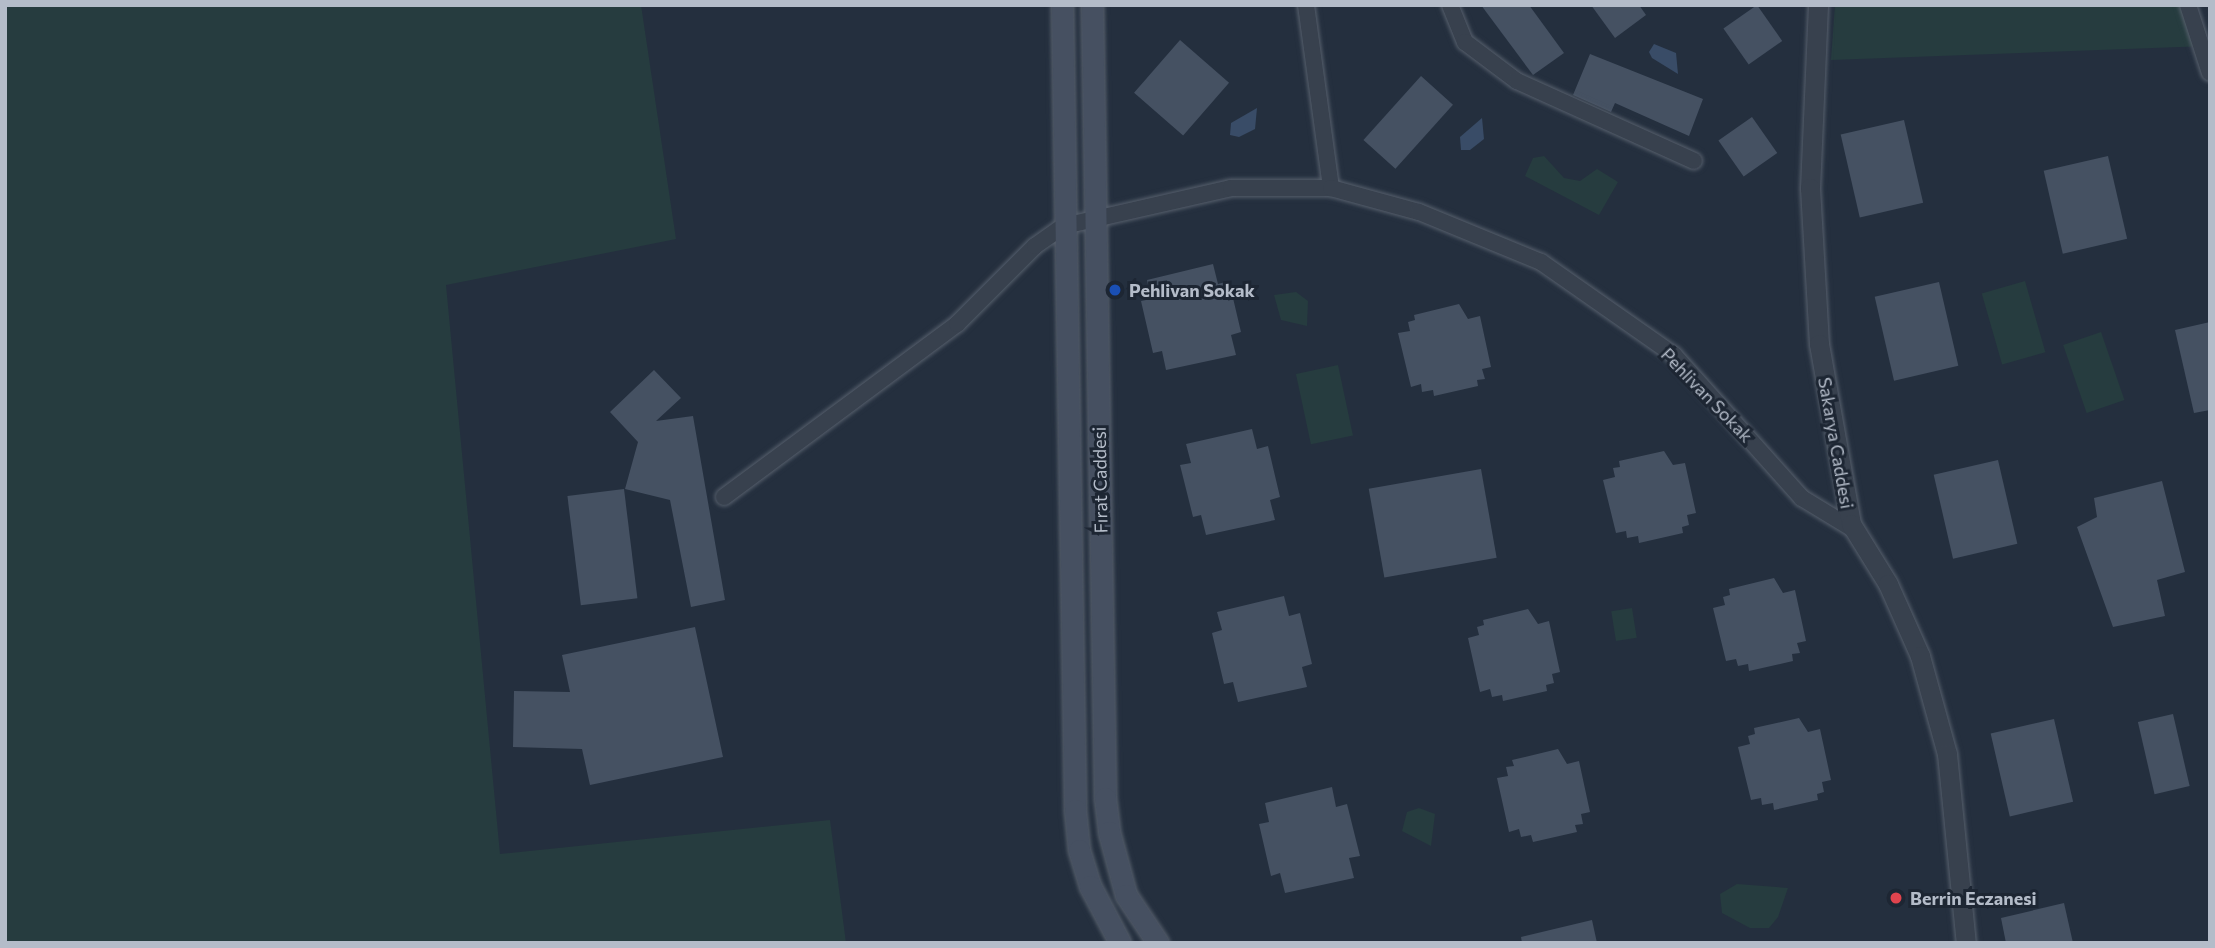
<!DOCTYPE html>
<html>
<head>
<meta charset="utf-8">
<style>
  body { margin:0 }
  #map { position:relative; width:2215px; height:948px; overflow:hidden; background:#242f3e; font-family:Commissioner,sans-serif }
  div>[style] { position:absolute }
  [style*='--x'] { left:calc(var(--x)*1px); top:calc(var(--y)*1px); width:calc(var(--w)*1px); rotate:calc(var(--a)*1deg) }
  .green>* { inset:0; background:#263c3f; transform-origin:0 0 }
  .water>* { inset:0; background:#394c67 }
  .building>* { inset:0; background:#455162; transform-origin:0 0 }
  .roads { filter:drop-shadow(0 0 2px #565f6c) drop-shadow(0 0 2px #565f6c) }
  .minor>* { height:16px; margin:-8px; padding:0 8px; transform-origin:8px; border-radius:8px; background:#38414e }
  .tertiary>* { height:19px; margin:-9.5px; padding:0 9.5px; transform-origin:9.5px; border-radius:9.5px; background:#38414e }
  .secondary>* { height:21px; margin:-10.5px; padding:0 10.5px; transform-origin:10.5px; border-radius:10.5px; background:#465061 }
  .dots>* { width:19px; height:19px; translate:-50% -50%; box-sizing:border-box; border:4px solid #1d2633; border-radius:50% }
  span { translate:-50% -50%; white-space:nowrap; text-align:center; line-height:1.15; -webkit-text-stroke:6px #1d2633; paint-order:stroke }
  .poi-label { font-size:18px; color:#b4bcc9; font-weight:700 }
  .left { translate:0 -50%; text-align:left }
  .street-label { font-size:18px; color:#b4bcc9 }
  .frame { position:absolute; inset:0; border:7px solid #b4bcc9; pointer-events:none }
</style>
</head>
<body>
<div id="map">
  <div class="green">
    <i style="clip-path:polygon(5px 5px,641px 5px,676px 239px,446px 285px,500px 854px,830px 820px,846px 943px,5px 943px)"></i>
    <i style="clip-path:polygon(1835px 5px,2196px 5px,2207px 46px,1831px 60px)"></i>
    <i style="clip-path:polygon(1544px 156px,1564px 178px,1580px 181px,1597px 169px,1618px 182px,1599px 215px,1525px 176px,1533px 158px)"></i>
    <i style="left:2025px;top:281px;width:74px;height:45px;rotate:74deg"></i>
    <i style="clip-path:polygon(1296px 292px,1308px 301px,1307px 326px,1281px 320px,1274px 295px)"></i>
    <i style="left:2101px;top:332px;width:72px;height:40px;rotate:71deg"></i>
    <i style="left:1338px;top:365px;width:72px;height:43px;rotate:78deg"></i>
    <i style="left:1632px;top:608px;width:30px;height:21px;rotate:81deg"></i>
    <i style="clip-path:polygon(1419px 808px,1435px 814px,1431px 846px,1402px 831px,1407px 812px)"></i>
    <i style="clip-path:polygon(1737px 884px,1788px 888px,1778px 917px,1769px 928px,1750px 928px,1722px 913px,1720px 894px)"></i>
  </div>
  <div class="water">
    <i style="clip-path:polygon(1654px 44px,1676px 53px,1678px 74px,1652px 58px,1649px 52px)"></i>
    <i style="clip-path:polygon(1257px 108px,1255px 129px,1239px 137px,1230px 135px,1231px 123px)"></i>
    <i style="clip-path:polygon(1482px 118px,1484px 139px,1470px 150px,1461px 150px,1460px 137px)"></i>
  </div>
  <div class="building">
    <i style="clip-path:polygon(1481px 5px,1529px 5px,1564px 53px,1533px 75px)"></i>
    <i style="clip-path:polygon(1591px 5px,1639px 5px,1646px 15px,1615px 38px)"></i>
    <i style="left:1757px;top:5px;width:44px;height:41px;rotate:55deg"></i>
    <i style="left:1180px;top:40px;width:65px;height:70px;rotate:41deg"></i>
    <i style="clip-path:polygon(1590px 54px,1703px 99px,1689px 136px,1615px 103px,1611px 112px,1573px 95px)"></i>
    <i style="left:1421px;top:76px;width:43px;height:86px;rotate:42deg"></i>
    <i style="left:1752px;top:117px;width:44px;height:41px;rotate:55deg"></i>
    <i style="left:1904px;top:120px;width:85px;height:65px;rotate:77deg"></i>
    <i style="left:2108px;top:156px;width:85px;height:66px;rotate:77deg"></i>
    <i style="clip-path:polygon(1213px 264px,1218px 284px,1229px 281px,1241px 332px,1231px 335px,1236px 355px,1166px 370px,1162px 351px,1153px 353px,1141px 301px,1151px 299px,1147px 280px)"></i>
    <i style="left:1939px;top:282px;width:86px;height:66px;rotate:77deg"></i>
    <i style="clip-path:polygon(1459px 304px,1468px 319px,1480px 316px,1491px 367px,1482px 369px,1485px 379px,1477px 380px,1478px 386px,1434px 396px,1433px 390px,1422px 392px,1421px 384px,1411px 387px,1398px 333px,1410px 331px,1408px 322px,1415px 320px,1414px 315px)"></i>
    <i style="clip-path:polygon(2210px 322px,2210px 410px,2194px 413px,2175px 330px)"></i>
    <i style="clip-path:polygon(654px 370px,681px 398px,656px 421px,693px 416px,725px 600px,691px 607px,670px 500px,625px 489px,638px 442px,610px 412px)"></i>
    <i style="clip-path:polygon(1252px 429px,1257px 449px,1268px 446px,1280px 497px,1270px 500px,1275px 520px,1206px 535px,1201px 515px,1193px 517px,1180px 465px,1191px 463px,1186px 444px)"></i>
    <i style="clip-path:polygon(1664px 451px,1673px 465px,1685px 463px,1696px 513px,1687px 515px,1689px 525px,1682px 527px,1683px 533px,1639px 543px,1638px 536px,1627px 538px,1626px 531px,1616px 533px,1603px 480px,1615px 477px,1613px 468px,1620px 467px,1619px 461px)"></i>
    <i style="left:1998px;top:460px;width:86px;height:66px;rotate:77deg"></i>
    <i style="left:1481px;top:469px;width:90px;height:114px;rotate:80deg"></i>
    <i style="clip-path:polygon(2162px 481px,2185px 572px,2157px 580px,2165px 616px,2113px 627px,2077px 527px,2097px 517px,2094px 498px)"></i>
    <i style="left:624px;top:489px;width:110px;height:57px;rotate:83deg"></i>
    <i style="clip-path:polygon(1774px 578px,1783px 593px,1795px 590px,1806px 641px,1797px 643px,1800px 653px,1792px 654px,1793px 661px,1749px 671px,1748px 664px,1738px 666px,1736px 659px,1726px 661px,1713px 608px,1725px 605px,1723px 597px,1730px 595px,1729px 589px)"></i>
    <i style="clip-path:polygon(1284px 596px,1289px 616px,1300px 613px,1312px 664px,1302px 667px,1307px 687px,1238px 702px,1233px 682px,1224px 684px,1212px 633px,1222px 630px,1217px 612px)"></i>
    <i style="clip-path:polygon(1528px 609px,1538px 624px,1549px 621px,1560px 672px,1552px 674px,1554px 683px,1546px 685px,1547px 691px,1503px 701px,1502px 695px,1492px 697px,1490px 689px,1480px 692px,1468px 638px,1479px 635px,1477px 627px,1484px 625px,1483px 620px)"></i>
    <i style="clip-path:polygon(695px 627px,723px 757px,590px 785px,582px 749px,513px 747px,514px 691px,570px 692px,562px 655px)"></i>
    <i style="left:2173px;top:714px;width:74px;height:36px;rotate:77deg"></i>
    <i style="clip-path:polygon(1799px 718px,1808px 732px,1820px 729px,1831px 780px,1822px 782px,1824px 792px,1817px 794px,1818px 800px,1774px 810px,1773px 803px,1762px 805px,1761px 798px,1751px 800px,1738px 747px,1750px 744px,1748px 736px,1755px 734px,1754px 728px)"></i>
    <i style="left:2054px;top:719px;width:85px;height:65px;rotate:77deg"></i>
    <i style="clip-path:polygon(1558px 749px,1567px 764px,1579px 761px,1590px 812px,1581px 814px,1583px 824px,1575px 825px,1577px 832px,1533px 842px,1531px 835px,1521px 837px,1519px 829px,1509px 832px,1497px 778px,1508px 776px,1506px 767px,1514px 766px,1512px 760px)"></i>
    <i style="clip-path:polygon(1332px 787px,1336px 807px,1347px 804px,1360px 856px,1349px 858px,1354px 878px,1285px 893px,1280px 873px,1271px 876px,1259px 824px,1269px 822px,1265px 803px)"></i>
    <i style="clip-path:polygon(2064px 903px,2073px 943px,2006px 943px,2001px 918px)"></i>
    <i style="clip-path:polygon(1592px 920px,1597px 943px,1522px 943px,1521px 937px)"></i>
  </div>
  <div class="roads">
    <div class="minor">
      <i style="--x:1306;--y:5;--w:185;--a:82.2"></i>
      <i style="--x:1450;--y:5;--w:40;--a:68"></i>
      <i style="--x:1465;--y:42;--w:65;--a:36.9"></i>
      <i style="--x:1517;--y:81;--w:194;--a:24.3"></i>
      <i style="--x:2188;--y:5;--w:71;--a:72.1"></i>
      <i style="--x:724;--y:497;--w:290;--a:-36.6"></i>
      <i style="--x:957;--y:324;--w:110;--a:-45"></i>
      <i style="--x:1035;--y:246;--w:35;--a:-35"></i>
      <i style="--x:1064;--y:226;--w:171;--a:-12.8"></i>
      <i style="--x:1231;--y:188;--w:100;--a:0"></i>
      <i style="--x:1331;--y:188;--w:91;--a:15.3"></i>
      <i style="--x:1419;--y:212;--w:132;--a:22.3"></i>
      <i style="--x:1541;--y:262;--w:162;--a:35"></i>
      <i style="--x:1674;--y:355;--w:192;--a:48.2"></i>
      <i style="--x:1802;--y:498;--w:63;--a:31.4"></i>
    </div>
    <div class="tertiary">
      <i style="--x:1818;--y:5;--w:183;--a:92.5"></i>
      <i style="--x:1810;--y:188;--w:156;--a:86.7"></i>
      <i style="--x:1819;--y:344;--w:183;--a:79.9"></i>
      <i style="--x:1851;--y:524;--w:70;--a:58.3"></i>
      <i style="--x:1888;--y:584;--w:79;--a:66"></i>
      <i style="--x:1920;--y:656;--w:102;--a:74.6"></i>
      <i style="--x:1947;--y:754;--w:190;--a:84.3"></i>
    </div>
    <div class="secondary">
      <i style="--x:1062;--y:5;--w:805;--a:89.07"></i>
      <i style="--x:1075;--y:810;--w:40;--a:84.3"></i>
      <i style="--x:1079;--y:850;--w:38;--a:73"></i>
      <i style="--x:1090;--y:886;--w:64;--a:62.2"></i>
      <i style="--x:1092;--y:5;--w:793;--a:89.06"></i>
      <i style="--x:1105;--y:798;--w:34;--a:83"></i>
      <i style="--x:1109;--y:832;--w:65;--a:74.9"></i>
      <i style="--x:1126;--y:895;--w:58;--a:56.3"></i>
    </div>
  </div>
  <div class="dots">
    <i style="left:1115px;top:290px;background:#1a4fb4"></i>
    <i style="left:1896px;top:898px;background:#e0444e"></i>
  </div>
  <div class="poi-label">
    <span class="left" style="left:1129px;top:290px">Pehlivan Sokak</span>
    <span class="left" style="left:1910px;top:898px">Berrin Eczanesi</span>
  </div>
  <div class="street-label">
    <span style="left:1707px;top:395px;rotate:46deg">Pehlivan Sokak</span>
    <span style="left:1836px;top:443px;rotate:80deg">Sakarya Caddesi</span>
    <span style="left:1100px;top:480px;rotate:-91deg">Fırat Caddesi</span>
  </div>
  <div class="frame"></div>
</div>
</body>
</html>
